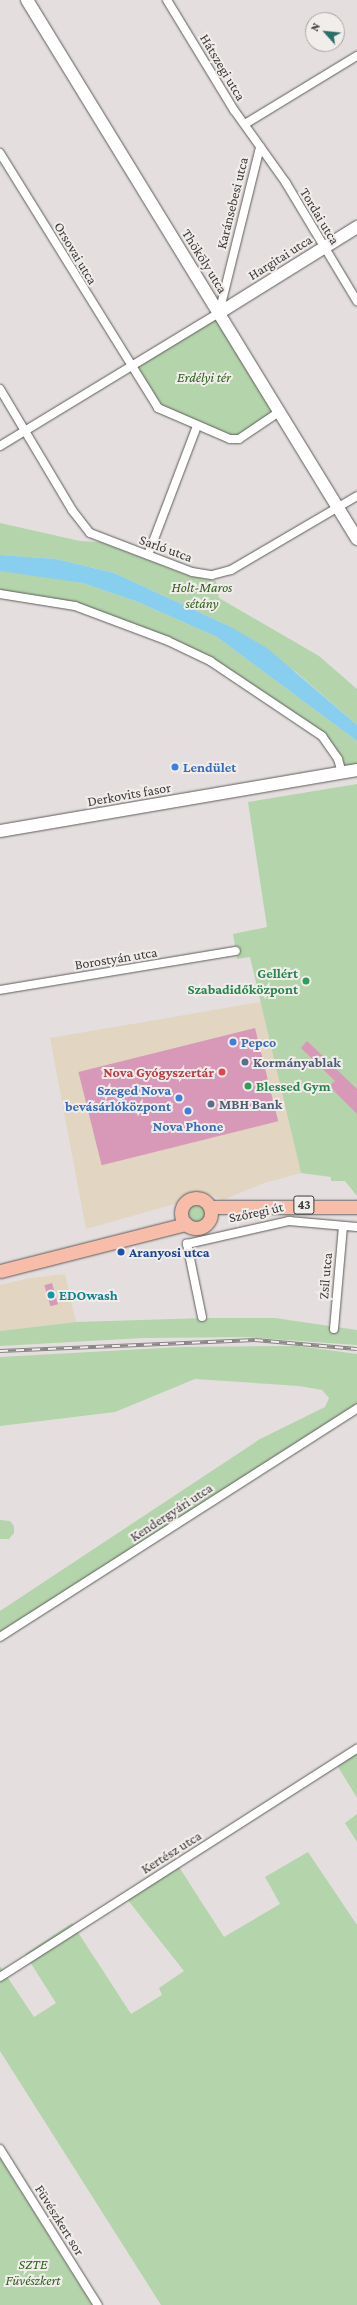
<!DOCTYPE html>
<html>
<head>
<meta charset="utf-8">
<style>
  body { margin:0 }
  #map { position:relative; width:357px; height:2305px; overflow:hidden; background:#e4dfde; font-family:"Crimson Pro",serif }
  div>[style] { position:absolute }
  [style*='--x'] { left:calc(var(--x)*1px); top:calc(var(--y)*1px); width:calc(var(--w)*1px); rotate:calc(var(--a)*1deg) }
  .commercial>* { inset:0; background:#e2d5c1 }
  .green>* { inset:0; background:#b4d4ab }
  .round { border-radius:50% }
  .water>* { inset:0; background:#87ceef }
  .building>* { inset:0; background:#d899b8; transform-origin:0 0 }
  .roads { filter:drop-shadow(0 0 1px #5e5b5a) drop-shadow(0 0 1px #5e5b5a) }
  .street>* { height:8px; margin:-4px; padding:0 4px; transform-origin:4px; border-radius:4px; background:#fff }
  .secondary>* { height:12px; margin:-6px; padding:0 6px; transform-origin:6px; border-radius:6px; background:#fff }
  .primary>* { height:13px; margin:-6.5px; padding:0 6.5px; transform-origin:6.5px; border-radius:6.5px; background:#f8bda9 }
  .primary>.ring { margin:-6.5px; padding:0; box-sizing:content-box; background:none; border:13px solid #f8bda9; border-radius:50% }
  .rail>* { height:4px; margin-top:-2px; transform-origin:0; background:repeating-linear-gradient(90deg,#f1edeb 0 8px,#888584 0 16px); box-sizing:border-box; border-block:1px solid #888584 }
  .dots>* { width:11px; height:11px; translate:-50% -50%; box-sizing:border-box; border:2px solid #f1edeb; border-radius:50% }
  span { translate:-50% -50%; white-space:nowrap; text-align:center; line-height:1.15; -webkit-text-stroke:4px #f1edeb; paint-order:stroke }
  .shield-label span { padding:1px 3px; background:#f1edeb; border:1px solid; border-radius:3px; -webkit-text-stroke-width:0 }
  .shield-label { font-size:13px; color:#3b3a39; font-weight:700 }
  .street-label { font-size:14px; color:#3b3a39 }
  .park-label { font-size:14px; color:#2d611c; font-style:italic }
  .shop-label { font-size:14px; color:#366cbe; font-weight:700 }
  .left { translate:0 -50%; text-align:left }
  .right { translate:-100% -50%; text-align:right }
  .leisure-label { font-size:14px; color:#27864d; font-weight:700 }
  .service-label { font-size:14px; color:#4e5e75; font-weight:700 }
  .health-label { font-size:14px; color:#be3a42; font-weight:700 }
  .transit-label { font-size:14px; color:#164399; font-weight:700 }
  .culture-label { font-size:14px; color:#0d838f; font-weight:700 }
  .north { position:absolute; left:305px; top:12px; width:40px; height:40px; box-sizing:border-box; background:#f1edeb; border:1px solid #a8a5a4; border-radius:50%; rotate:297deg; font-size:11px; font-weight:700; line-height:16px; text-align:center; color:#3b3a39 }
  .north::after { content:''; display:block; margin:auto; width:14px; height:18px; background:#287068; clip-path:polygon(50% 0,100% 100%,50% 72%,0 100%) }
</style>
</head>
<body>
<div id="map">
  <div class="commercial">
    <i style="clip-path:polygon(261px 1002px,301px 1173px,264px 1183px,223px 1200px,210px 1194px,86px 1229px,50px 1038px)"></i>
    <i style="clip-path:polygon(65px 1274px,76px 1322px,0 1331px,0 1285px,30px 1278px)"></i>
  </div>
  <div class="green">
    <i style="clip-path:polygon(219px 313px,279px 412px,239px 439px,167px 413px,130px 366px)"></i>
    <i style="clip-path:polygon(0 523px,80px 541px,100px 542px,189px 576px,216px 581px,219px 598px,319px 656px,357px 689px,357px 725px,296px 672px,229px 626px,114px 573px,56px 559px,0 555px)"></i>
    <i style="clip-path:polygon(9px 570px,83px 583px,138px 602px,217px 637px,357px 741px,357px 770px,342px 773px,331px 745px,210px 661px,75px 606px,0 594px,0 571px)"></i>
    <i style="clip-path:polygon(357px 784px,357px 1196px,345px 1181px,331px 1181px,331px 1177px,301px 1173px,250px 957px,237px 959px,233px 934px,267px 927px,248px 802px)"></i>
    <i class="round" style="left:188px;top:1204px;width:18px;height:18px"></i>
    <i style="clip-path:polygon(206px 1318px,275px 1318px,357px 1330px,357px 1345px,245px 1337px,143px 1338px,0 1346px,0 1331px,76px 1322px)"></i>
    <i style="clip-path:polygon(298px 1346px,357px 1354px,357px 1413px,0 1642px,0 1611px,260px 1439px,325px 1407px,329px 1398px,322px 1390px,299px 1386px,195px 1379px,115px 1412px,0 1426px,0 1357px,180px 1347px)"></i>
    <i style="clip-path:polygon(0 1520px,10px 1521px,14px 1526px,14px 1533px,9px 1539px,0 1539px)"></i>
    <i style="clip-path:polygon(357px 1753px,357px 1798px,337px 1765px)"></i>
    <i style="clip-path:polygon(357px 1814px,357px 1842px,345px 1823px)"></i>
    <i style="clip-path:polygon(308px 1852px,357px 1925px,357px 2305px,161px 2305px,0 2051px,0 1966px,34px 2017px,56px 2003px,25px 1954px,72px 1923px,131px 2014px,162px 1995px,159px 1988px,184px 1971px,127px 1899px,179px 1867px,224px 1937px,280px 1904px,265px 1877px)"></i>
    <i style="clip-path:polygon(0 2158px,92px 2305px,0 2305px)"></i>
  </div>
  <div class="water">
    <i style="clip-path:polygon(0 555px,56px 559px,114px 573px,229px 626px,267px 648px,357px 725px,357px 741px,217px 637px,138px 602px,83px 583px,0 571px)"></i>
  </div>
  <div class="building">
    <i style="left:255px;top:1028px;width:96px;height:182px;rotate:76deg"></i>
    <i style="clip-path:polygon(307px 1041px,357px 1089px,357px 1114px,329px 1086px,335px 1081px,301px 1048px)"></i>
    <i style="left:52px;top:1283px;width:22px;height:8px;rotate:74deg"></i>
  </div>
  <div class="roads">
    <div class="street">
      <i style="--x:167;--y:0;--w:129;--a:58.7"></i>
      <i style="--x:234;--y:110;--w:90;--a:54.5"></i>
      <i style="--x:286;--y:183;--w:138;--a:59"></i>
      <i style="--x:245;--y:124;--w:131;--a:-31.3"></i>
      <i style="--x:0;--y:153;--w:300;--a:58.2"></i>
      <i style="--x:158;--y:408;--w:78;--a:23.3"></i>
      <i style="--x:230;--y:439;--w:9;--a:0"></i>
      <i style="--x:239;--y:439;--w:48;--a:-34"></i>
      <i style="--x:0;--y:389;--w:141;--a:59.2"></i>
      <i style="--x:72;--y:510;--w:29;--a:52"></i>
      <i style="--x:90;--y:533;--w:109;--a:20.9"></i>
      <i style="--x:192;--y:572;--w:20;--a:9"></i>
      <i style="--x:212;--y:575;--w:20;--a:-15"></i>
      <i style="--x:231;--y:570;--w:146;--a:-30.4"></i>
      <i style="--x:0;--y:446;--w:256;--a:-31.3"></i>
      <i style="--x:219;--y:313;--w:171;--a:-76.1"></i>
      <i style="--x:148;--y:555;--w:138;--a:-69.2"></i>
      <i style="--x:0;--y:594;--w:76;--a:9.1"></i>
      <i style="--x:75;--y:606;--w:99;--a:20.6"></i>
      <i style="--x:168;--y:641;--w:47;--a:25.5"></i>
      <i style="--x:210;--y:661;--w:135;--a:33.8"></i>
      <i style="--x:322;--y:736;--w:28;--a:55"></i>
      <i style="--x:338;--y:759;--w:15;--a:74"></i>
      <i style="--x:0;--y:990;--w:239;--a:-9.4"></i>
      <i style="--x:202;--y:1317;--w:75;--a:-101.6"></i>
      <i style="--x:187;--y:1244;--w:105;--a:-12.7"></i>
      <i style="--x:289;--y:1221;--w:68;--a:5"></i>
      <i style="--x:334;--y:1329;--w:103;--a:-85"></i>
      <i style="--x:0;--y:1637;--w:424;--a:-32.6"></i>
      <i style="--x:0;--y:1977;--w:424;--a:-32.6"></i>
      <i style="--x:0;--y:2149;--w:184;--a:57.9"></i>
    </div>
    <div class="secondary">
      <i style="--x:27;--y:0;--w:632;--a:58.52"></i>
      <i style="--x:219;--y:313;--w:163;--a:-31.9"></i>
      <i style="--x:0;--y:831;--w:362;--a:-9.7"></i>
    </div>
    <div class="primary">
      <i class="ring" style="left:181px;top:1198px;width:17px;height:17px"></i>
      <i style="--x:210;--y:1207;--w:147;--a:0"></i>
      <i style="--x:0;--y:1271;--w:192;--a:-14.2"></i>
    </div>
  </div>
  <div class="rail">
    <i style="--x:0;--y:1351;--w:255;--a:-2.5"></i>
    <i style="--x:255;--y:1340;--w:102;--a:5"></i>
  </div>
  <div class="dots">
    <i style="left:175px;top:767px;background:#3f7fe0"></i>
    <i style="left:306px;top:981px;background:#2e9e5b"></i>
    <i style="left:233px;top:1042px;background:#3f7fe0"></i>
    <i style="left:245px;top:1062px;background:#5c6f8a"></i>
    <i style="left:222px;top:1072px;background:#e0444e"></i>
    <i style="left:248px;top:1086px;background:#2e9e5b"></i>
    <i style="left:179px;top:1098px;background:#3f7fe0"></i>
    <i style="left:211px;top:1104px;background:#5c6f8a"></i>
    <i style="left:188px;top:1111px;background:#3f7fe0"></i>
    <i style="left:121px;top:1252px;background:#1a4fb4"></i>
    <i style="left:51px;top:1295px;background:#0f9aa8"></i>
  </div>
  <div class="shield-label">
    <span style="left:304px;top:1205px">43</span>
  </div>
  <div class="street-label">
    <span style="left:223px;top:67px;rotate:59deg">Hátszegi utca</span>
    <span style="left:232px;top:203px;rotate:-76deg">Karánsebesi utca</span>
    <span style="left:320px;top:216px;rotate:59deg">Tordai utca</span>
    <span style="left:76px;top:253px;rotate:59deg">Orsovai utca</span>
    <span style="left:280px;top:257px;rotate:-32deg">Hargitai utca</span>
    <span style="left:205px;top:261px;rotate:58deg">Thököly utca</span>
    <span style="left:166px;top:548px;rotate:20deg">Sarló utca</span>
    <span style="left:129px;top:794px;rotate:-10deg">Derkovits fasor</span>
    <span style="left:116px;top:958px;rotate:-9deg">Borostyán utca</span>
    <span style="left:256px;top:1212px;rotate:-12deg">Szőregi út</span>
    <span style="left:325px;top:1276px;rotate:-85deg">Zsil utca</span>
    <span style="left:171px;top:1512px;rotate:-33deg">Kendergyári utca</span>
    <span style="left:171px;top:1852px;rotate:-32deg">Kertész utca</span>
    <span style="left:60px;top:2220px;rotate:58deg">Füvészkert sor</span>
  </div>
  <div class="park-label">
    <span style="left:204px;top:377px">Erdélyi tér</span>
    <span style="left:202px;top:595px">Holt-Maros<br>sétány</span>
    <span style="left:33px;top:2272px">SZTE<br>Füvészkert</span>
  </div>
  <div class="shop-label">
    <span class="left" style="left:183px;top:767px">Lendület</span>
    <span class="left" style="left:241px;top:1042px">Pepco</span>
    <span class="right" style="left:171px;top:1098px">Szeged Nova<br>bevásárlóközpont</span>
    <span style="left:188px;top:1126px">Nova Phone</span>
  </div>
  <div class="leisure-label">
    <span class="right" style="left:298px;top:981px">Gellért<br>Szabadidőközpont</span>
    <span class="left" style="left:256px;top:1086px">Blessed Gym</span>
  </div>
  <div class="service-label">
    <span class="left" style="left:253px;top:1062px">Kormányablak</span>
    <span class="left" style="left:219px;top:1104px">MBH Bank</span>
  </div>
  <div class="health-label">
    <span class="right" style="left:214px;top:1072px">Nova Gyógyszertár</span>
  </div>
  <div class="transit-label">
    <span class="left" style="left:129px;top:1252px">Aranyosi utca</span>
  </div>
  <div class="culture-label">
    <span class="left" style="left:59px;top:1295px">EDOwash</span>
  </div>
  <div class="north">N</div>
</div>
</body>
</html>
